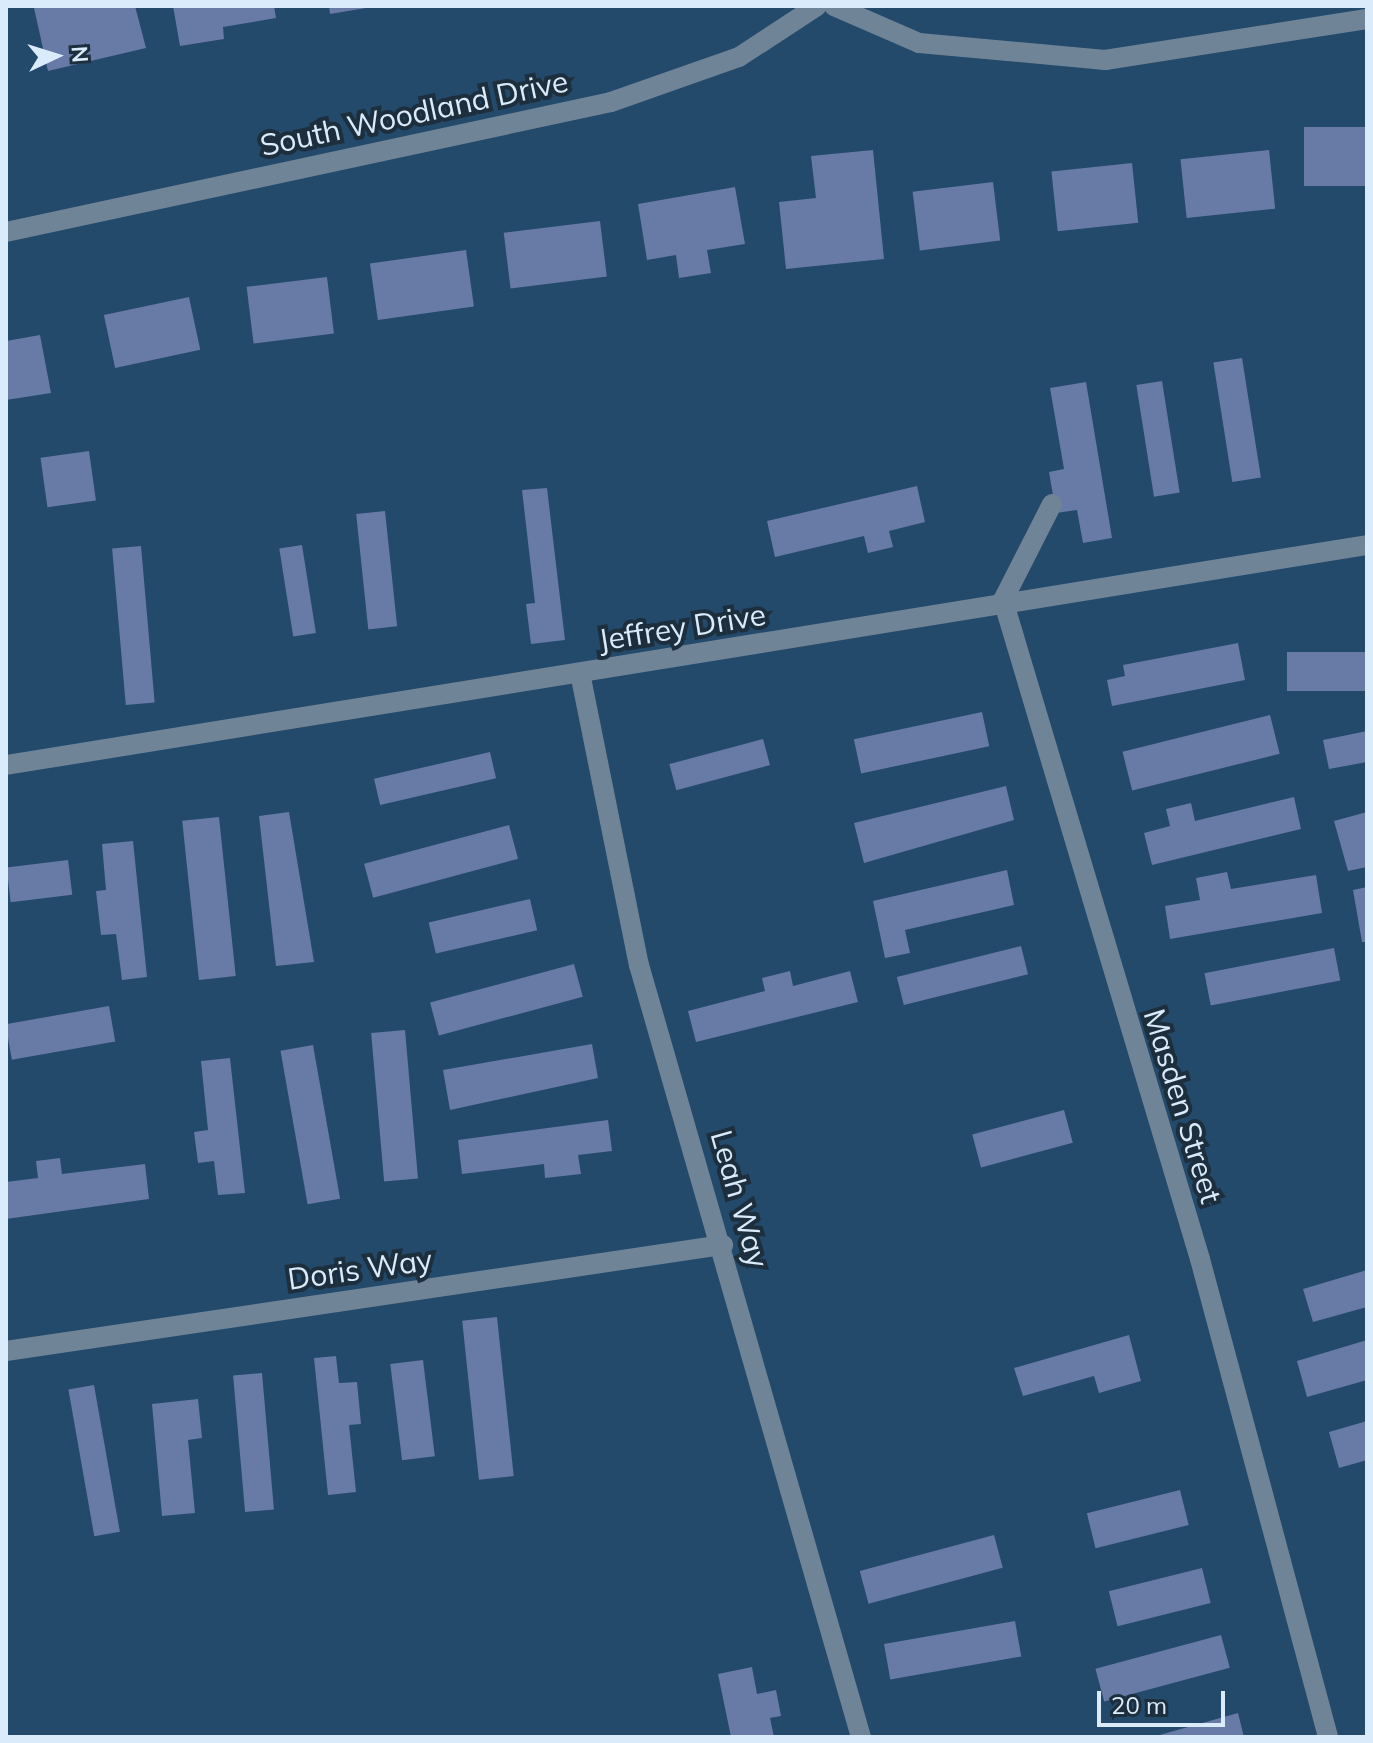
<!DOCTYPE html>
<html>
<head>
<meta charset="utf-8">
<style>
  body { margin:0 }
  #map { position:relative; width:1373px; height:1743px; overflow:hidden; background:#23496b; font-family:Mulish,sans-serif }
  div>[style] { position:absolute }
  [style*='--x'] { left:calc(var(--x)*1px); top:calc(var(--y)*1px); width:calc(var(--w)*1px); rotate:calc(var(--a)*1deg) }
  .building>* { inset:0; background:#687aa6; transform-origin:0 0 }
  .minor>* { height:20px; margin:-10px; padding:0 10px; transform-origin:10px; border-radius:10px; background:#708498 }
  span { translate:-50% -50%; white-space:nowrap; text-align:center; line-height:1.15; -webkit-text-stroke:8px #1d2e3d; paint-order:stroke }
  .street-label { font-size:30px; color:#daebfc }
  .frame { position:absolute; inset:0; border:8px solid #daebfc; pointer-events:none }
  .north { position:absolute; left:16px; top:16px; width:80px; height:80px; -webkit-text-stroke:6px #1d2e3d; paint-order:stroke; rotate:86deg; font-size:22px; font-weight:700; line-height:32px; text-align:center; color:#daebfc }
  .north::after { content:''; display:block; margin:auto; width:28px; height:36px; background:#daebfc; clip-path:polygon(50% 0,100% 100%,50% 72%,0 100%) }
  .scale { position:absolute; left:1097px; top:1691px; width:128px; height:36px; box-sizing:border-box; border:4px solid #daebfc; border-top:0; padding-left:10px; font-size:24px; line-height:28px; white-space:nowrap; color:#daebfc; -webkit-text-stroke:6px #1d2e3d; paint-order:stroke }
</style>
</head>
<body>
<div id="map">
  <div class="building">
    <i style="clip-path:polygon(135px 6px,146px 48px,48px 71px,34px 8px)"></i>
    <i style="clip-path:polygon(173px 6px,274px 6px,276px 18px,223px 27px,224px 39px,180px 46px)"></i>
    <i style="clip-path:polygon(329px 6px,365px 6px,366px 8px,330px 14px)"></i>
    <i style="left:1367px;top:127px;width:59px;height:63px;rotate:90deg"></i>
    <i style="clip-path:polygon(873px 150px,884px 259px,786px 269px,779px 202px,816px 198px,811px 156px)"></i>
    <i style="left:1269px;top:150px;width:59px;height:89px;rotate:84deg"></i>
    <i style="left:1132px;top:163px;width:60px;height:81px;rotate:84deg"></i>
    <i style="left:993px;top:182px;width:59px;height:81px;rotate:83deg"></i>
    <i style="clip-path:polygon(735px 187px,745px 244px,707px 250px,711px 273px,679px 278px,676px 255px,647px 260px,638px 204px)"></i>
    <i style="left:600px;top:221px;width:56px;height:97px;rotate:83deg"></i>
    <i style="left:466px;top:250px;width:57px;height:97px;rotate:82deg"></i>
    <i style="left:327px;top:277px;width:57px;height:81px;rotate:83deg"></i>
    <i style="left:189px;top:297px;width:54px;height:87px;rotate:78deg"></i>
    <i style="clip-path:polygon(40px 335px,51px 393px,6px 400px,6px 341px)"></i>
    <i style="left:1242px;top:358px;width:121px;height:29px;rotate:81deg"></i>
    <i style="left:1162px;top:381px;width:113px;height:26px;rotate:81deg"></i>
    <i style="clip-path:polygon(1086px 382px,1112px 538px,1083px 543px,1077px 510px,1056px 513px,1049px 472px,1064px 469px,1050px 388px)"></i>
    <i style="left:89px;top:451px;width:50px;height:49px;rotate:82deg"></i>
    <i style="clip-path:polygon(917px 486px,925px 522px,889px 531px,893px 547px,868px 553px,864px 536px,775px 557px,767px 521px)"></i>
    <i style="clip-path:polygon(547px 488px,565px 640px,531px 644px,526px 604px,535px 603px,522px 490px)"></i>
    <i style="left:385px;top:511px;width:116px;height:29px;rotate:84deg"></i>
    <i style="left:302px;top:545px;width:89px;height:23px;rotate:81deg"></i>
    <i style="left:141px;top:546px;width:157px;height:29px;rotate:85deg"></i>
    <i style="clip-path:polygon(1238px 643px,1245px 680px,1112px 706px,1107px 680px,1125px 676px,1123px 665px)"></i>
    <i style="left:1367px;top:652px;width:39px;height:80px;rotate:90deg"></i>
    <i style="left:982px;top:712px;width:35px;height:131px;rotate:78deg"></i>
    <i style="left:1270px;top:715px;width:40px;height:152px;rotate:76deg"></i>
    <i style="clip-path:polygon(1367px 731px,1367px 762px,1329px 769px,1323px 740px)"></i>
    <i style="left:763px;top:739px;width:27px;height:97px;rotate:75deg"></i>
    <i style="left:490px;top:752px;width:27px;height:119px;rotate:77deg"></i>
    <i style="clip-path:polygon(1006px 786px,1014px 820px,864px 863px,854px 823px)"></i>
    <i style="clip-path:polygon(1294px 797px,1301px 829px,1152px 865px,1144px 833px,1170px 826px,1166px 809px,1191px 803px,1195px 821px)"></i>
    <i style="clip-path:polygon(289px 812px,314px 962px,276px 966px,259px 816px)"></i>
    <i style="clip-path:polygon(1367px 812px,1367px 867px,1348px 871px,1334px 821px)"></i>
    <i style="left:219px;top:817px;width:160px;height:37px;rotate:84deg"></i>
    <i style="left:509px;top:825px;width:35px;height:150px;rotate:75deg"></i>
    <i style="clip-path:polygon(133px 841px,147px 977px,122px 980px,116px 934px,101px 935px,96px 891px,106px 890px,102px 844px)"></i>
    <i style="left:68px;top:860px;width:35px;height:62px;rotate:83deg"></i>
    <i style="clip-path:polygon(1007px 870px,1014px 905px,905px 930px,910px 953px,885px 958px,873px 901px)"></i>
    <i style="clip-path:polygon(1227px 872px,1231px 889px,1316px 875px,1322px 913px,1170px 939px,1165px 906px,1200px 900px,1196px 878px)"></i>
    <i style="clip-path:polygon(1367px 887px,1367px 942px,1362px 942px,1353px 890px)"></i>
    <i style="left:530px;top:899px;width:32px;height:104px;rotate:77deg"></i>
    <i style="left:1021px;top:946px;width:29px;height:128px;rotate:76deg"></i>
    <i style="left:1334px;top:948px;width:33px;height:132px;rotate:79deg"></i>
    <i style="left:574px;top:964px;width:34px;height:149px;rotate:75deg"></i>
    <i style="clip-path:polygon(790px 971px,793px 986px,850px 971px,858px 1002px,696px 1042px,688px 1011px,765px 991px,762px 978px)"></i>
    <i style="left:109px;top:1006px;width:36px;height:105px;rotate:80deg"></i>
    <i style="left:405px;top:1030px;width:149px;height:34px;rotate:85deg"></i>
    <i style="clip-path:polygon(592px 1044px,598px 1078px,450px 1110px,443px 1070px)"></i>
    <i style="left:313px;top:1045px;width:156px;height:33px;rotate:80deg"></i>
    <i style="clip-path:polygon(230px 1058px,245px 1193px,218px 1195px,214px 1161px,198px 1163px,194px 1132px,208px 1130px,201px 1061px)"></i>
    <i style="left:1064px;top:1110px;width:34px;height:95px;rotate:75deg"></i>
    <i style="clip-path:polygon(608px 1120px,612px 1151px,578px 1155px,581px 1174px,545px 1178px,544px 1164px,462px 1174px,458px 1140px)"></i>
    <i style="clip-path:polygon(60px 1158px,62px 1174px,145px 1164px,149px 1199px,6px 1219px,6px 1182px,38px 1178px,36px 1161px)"></i>
    <i style="clip-path:polygon(1367px 1270px,1367px 1307px,1313px 1322px,1303px 1289px)"></i>
    <i style="left:497px;top:1317px;width:160px;height:35px;rotate:84deg"></i>
    <i style="clip-path:polygon(1129px 1335px,1141px 1381px,1099px 1393px,1094px 1376px,1023px 1396px,1014px 1368px)"></i>
    <i style="clip-path:polygon(1367px 1340px,1367px 1380px,1307px 1397px,1297px 1361px)"></i>
    <i style="clip-path:polygon(336px 1356px,339px 1383px,357px 1382px,361px 1424px,349px 1425px,356px 1492px,328px 1495px,314px 1358px)"></i>
    <i style="left:423px;top:1360px;width:97px;height:33px;rotate:83deg"></i>
    <i style="left:262px;top:1373px;width:137px;height:29px;rotate:85deg"></i>
    <i style="left:94px;top:1385px;width:149px;height:26px;rotate:80deg"></i>
    <i style="clip-path:polygon(198px 1399px,202px 1438px,188px 1440px,195px 1513px,162px 1516px,152px 1404px)"></i>
    <i style="clip-path:polygon(1367px 1421px,1367px 1460px,1339px 1468px,1329px 1432px)"></i>
    <i style="left:1180px;top:1490px;width:36px;height:96px;rotate:76deg"></i>
    <i style="left:994px;top:1535px;width:34px;height:139px;rotate:75deg"></i>
    <i style="left:1202px;top:1568px;width:36px;height:96px;rotate:76deg"></i>
    <i style="left:1015px;top:1621px;width:36px;height:133px;rotate:80deg"></i>
    <i style="left:1221px;top:1635px;width:34px;height:130px;rotate:75deg"></i>
    <i style="clip-path:polygon(752px 1667px,757px 1694px,776px 1690px,781px 1716px,770px 1718px,774px 1737px,731px 1737px,718px 1674px)"></i>
    <i style="clip-path:polygon(1238px 1713px,1244px 1737px,1157px 1737px,1156px 1736px)"></i>
  </div>
  <div class="minor">
    <i style="--x:834;--y:6;--w:93;--a:23.5"></i>
    <i style="--x:919;--y:43;--w:187;--a:5.2"></i>
    <i style="--x:1105;--y:60;--w:265;--a:-8.9"></i>
    <i style="--x:6;--y:232;--w:619;--a:-12.13"></i>
    <i style="--x:611;--y:102;--w:136;--a:-19.4"></i>
    <i style="--x:739;--y:57;--w:93;--a:-33.2"></i>
    <i style="--x:1052;--y:504;--w:108;--a:117"></i>
    <i style="--x:1003;--y:600;--w:688;--a:73.36"></i>
    <i style="--x:1200;--y:1259;--w:495;--a:75"></i>
    <i style="--x:580;--y:673;--w:298;--a:78.6"></i>
    <i style="--x:639;--y:965;--w:803;--a:73.96"></i>
    <i style="--x:6;--y:765;--w:1379;--a:-9.18"></i>
    <i style="--x:6;--y:1351;--w:725;--a:-8.41"></i>
  </div>
  <div class="street-label">
    <span style="left:414px;top:113px;rotate:-12deg">South Woodland Drive</span>
    <span style="left:682px;top:627px;rotate:-9deg">Jeffrey Drive</span>
    <span style="left:1183px;top:1106px;rotate:73deg">Masden Street</span>
    <span style="left:740px;top:1199px;rotate:74deg">Leah Way</span>
    <span style="left:360px;top:1269px;rotate:-8deg">Doris Way</span>
  </div>
  <div class="frame"></div>
  <div class="north">N</div>
  <div class="scale">20 m</div>
</div>
</body>
</html>
